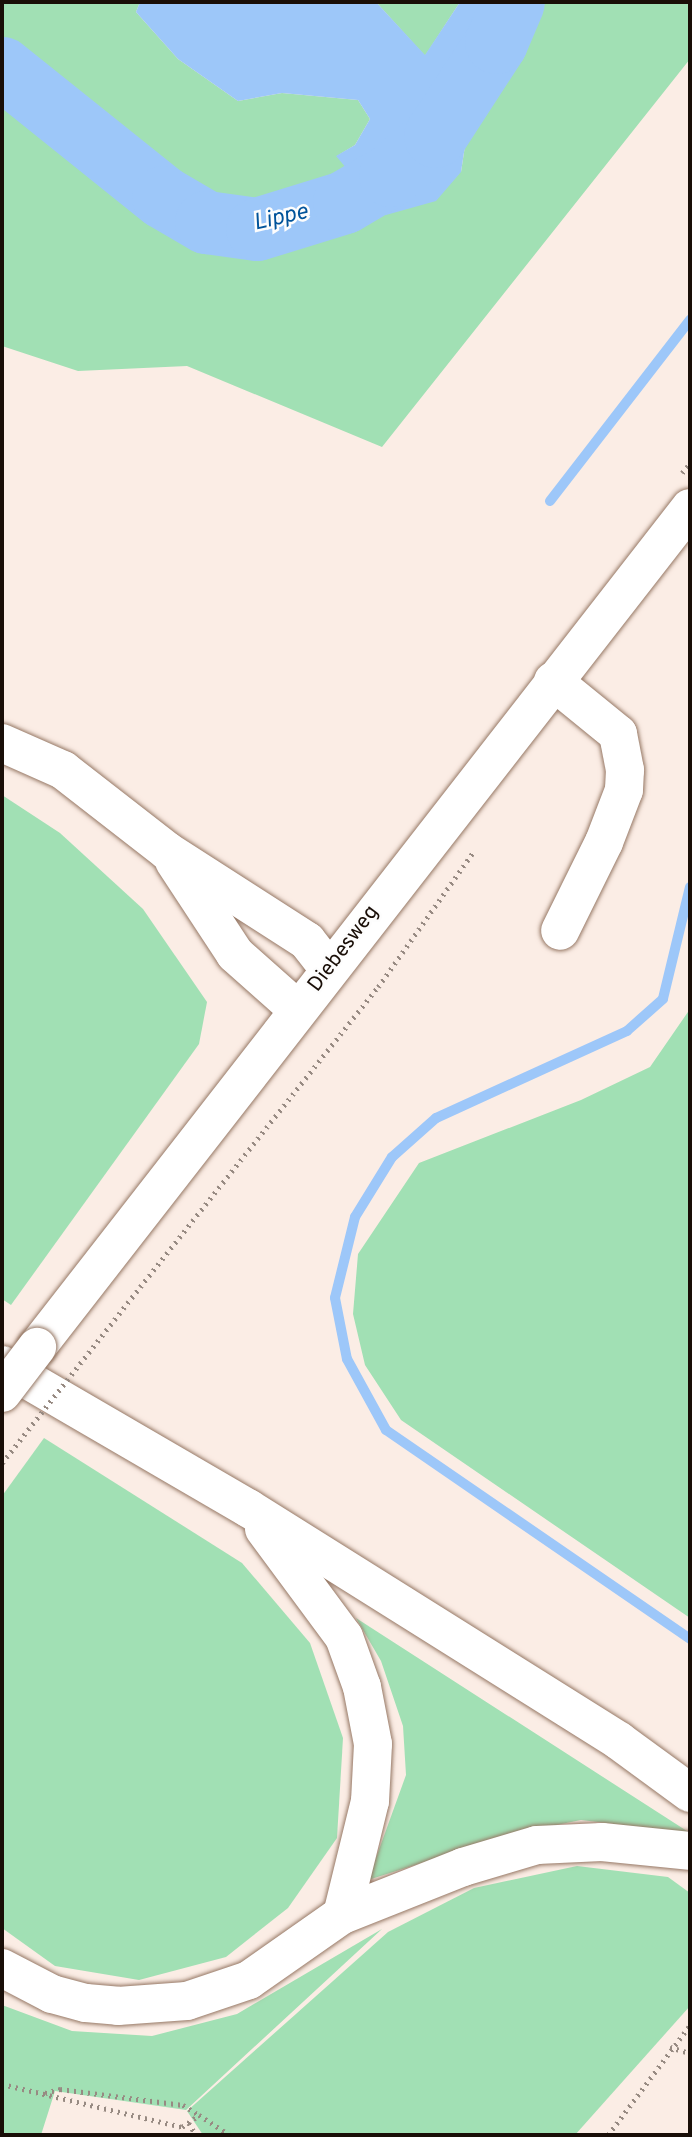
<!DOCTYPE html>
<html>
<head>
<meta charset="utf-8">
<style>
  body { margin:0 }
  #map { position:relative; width:692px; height:2137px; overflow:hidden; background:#fbede5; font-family:Overpass,sans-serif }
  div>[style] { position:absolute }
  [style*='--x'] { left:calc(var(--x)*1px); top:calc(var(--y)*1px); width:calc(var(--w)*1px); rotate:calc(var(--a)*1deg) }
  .green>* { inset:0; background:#a1e0b4 }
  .water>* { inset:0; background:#9dc7f9 }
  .stream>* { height:10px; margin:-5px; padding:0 5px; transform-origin:5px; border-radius:5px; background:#9dc7f9 }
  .river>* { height:63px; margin:-31.5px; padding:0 31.5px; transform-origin:31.5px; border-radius:31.5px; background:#9dc7f9 }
  .path>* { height:4.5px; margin-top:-2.25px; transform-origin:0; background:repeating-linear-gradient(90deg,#978a82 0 2px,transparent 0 7px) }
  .roads { filter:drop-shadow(0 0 2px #967865) drop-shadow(0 0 2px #967865) }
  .minor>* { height:38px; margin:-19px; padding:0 19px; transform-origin:19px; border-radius:19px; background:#fff }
  .major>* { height:38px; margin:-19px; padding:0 19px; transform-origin:19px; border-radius:19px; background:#fff }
  .highway>* { height:38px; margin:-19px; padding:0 19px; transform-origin:19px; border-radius:19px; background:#fff }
  .path-bridge>* { height:4.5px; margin-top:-2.25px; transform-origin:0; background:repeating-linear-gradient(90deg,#978a82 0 2px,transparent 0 7px) }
  .bridges { filter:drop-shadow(0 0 2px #967865) drop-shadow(0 0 2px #967865) }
  .major-bridge>* { height:38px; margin:-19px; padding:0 19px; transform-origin:19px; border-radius:19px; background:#fff }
  span { translate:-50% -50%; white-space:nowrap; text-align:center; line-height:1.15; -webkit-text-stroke:5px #fdfdfd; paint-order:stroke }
  .street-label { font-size:21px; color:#190e07 }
  .water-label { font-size:23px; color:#00539a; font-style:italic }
  .frame { position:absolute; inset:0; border:4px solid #190e07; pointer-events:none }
</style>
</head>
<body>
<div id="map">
  <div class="green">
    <i style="clip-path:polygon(2px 2px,140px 2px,136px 12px,178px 59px,238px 101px,282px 93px,358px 100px,370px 119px,355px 145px,337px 156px,461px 172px,468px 126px,507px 70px,529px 4px,503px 2px,690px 2px,690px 59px,382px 447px,187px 366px,78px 371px,2px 346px)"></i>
    <i style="clip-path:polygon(376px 2px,460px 2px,425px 56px)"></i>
    <i style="clip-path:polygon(2px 795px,60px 833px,143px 909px,207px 1002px,199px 1044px,11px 1305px,2px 1299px)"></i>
    <i style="clip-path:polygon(690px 1009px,690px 1618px,401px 1420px,365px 1365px,353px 1314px,358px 1254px,419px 1163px,581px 1100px,650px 1067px)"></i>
    <i style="clip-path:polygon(44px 1438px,242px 1563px,310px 1643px,343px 1738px,337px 1838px,288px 1908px,226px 1957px,139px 1980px,55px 1966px,2px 1928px,2px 1496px)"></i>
    <i style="clip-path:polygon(356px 1618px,690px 1833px,581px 1820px,512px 1834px,368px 1880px,406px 1775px,403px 1726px,381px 1661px)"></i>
    <i style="clip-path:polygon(577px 1866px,668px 1877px,690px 1893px,690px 2006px,575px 2135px,203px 2135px,187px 2111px,388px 1932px,474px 1888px)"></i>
    <i style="clip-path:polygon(382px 1929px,186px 2110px,55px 2091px,41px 2135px,2px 2135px,2px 2005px,72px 2031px,152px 2036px,237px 2014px)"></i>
  </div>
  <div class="water">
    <i style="clip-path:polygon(140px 2px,376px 2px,425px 55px,460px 2px,529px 4px,507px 70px,468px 126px,461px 172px,436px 201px,386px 215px,336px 156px,355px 145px,370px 119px,358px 100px,282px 93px,238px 101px,178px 59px,136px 12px)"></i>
  </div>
  <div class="stream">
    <i style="--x:550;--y:501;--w:229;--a:-52.3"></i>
    <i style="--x:690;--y:887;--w:115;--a:103.6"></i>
    <i style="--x:663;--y:999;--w:48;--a:138.4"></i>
    <i style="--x:627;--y:1031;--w:210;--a:155.5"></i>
    <i style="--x:436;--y:1118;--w:59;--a:138.4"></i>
    <i style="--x:392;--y:1157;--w:70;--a:121.7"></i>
    <i style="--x:355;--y:1217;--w:83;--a:103.9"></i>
    <i style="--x:335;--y:1298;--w:62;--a:78.9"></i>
    <i style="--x:347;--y:1359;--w:81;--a:61.2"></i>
    <i style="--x:386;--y:1430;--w:369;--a:34.5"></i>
  </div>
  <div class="river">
    <i style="--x:2;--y:68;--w:206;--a:38.7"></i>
    <i style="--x:163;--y:197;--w:50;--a:30.2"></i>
    <i style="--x:206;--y:222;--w:51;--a:7.8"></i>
    <i style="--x:257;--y:229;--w:91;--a:-17.2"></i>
    <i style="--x:344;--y:202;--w:53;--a:-30.4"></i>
    <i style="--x:390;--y:175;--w:60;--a:-40.9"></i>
    <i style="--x:435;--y:136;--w:112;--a:-57"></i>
    <i style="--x:496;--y:42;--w:43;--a:-67"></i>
  </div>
  <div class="path">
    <i style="--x:682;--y:473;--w:13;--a:-51"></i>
    <i style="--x:140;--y:1287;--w:383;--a:-51.6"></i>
    <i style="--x:378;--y:987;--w:166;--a:-54.8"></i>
    <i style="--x:670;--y:2047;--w:21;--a:17"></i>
    <i style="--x:2;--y:2084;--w:185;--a:13.4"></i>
    <i style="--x:182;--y:2127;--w:21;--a:-35"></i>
    <i style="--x:199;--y:2115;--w:37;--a:33"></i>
    <i style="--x:45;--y:2093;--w:16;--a:-15"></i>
    <i style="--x:60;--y:2089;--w:124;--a:7.4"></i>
    <i style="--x:183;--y:2105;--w:19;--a:32"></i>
    <i style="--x:189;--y:2123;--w:14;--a:60"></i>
    <i style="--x:608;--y:2135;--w:137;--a:-53.3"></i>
  </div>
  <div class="roads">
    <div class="minor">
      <i style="--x:553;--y:681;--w:84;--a:39.2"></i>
      <i style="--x:618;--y:734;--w:37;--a:79"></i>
      <i style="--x:625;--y:770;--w:20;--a:93"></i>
      <i style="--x:624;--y:790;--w:56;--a:111"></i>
      <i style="--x:604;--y:842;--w:99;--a:116.3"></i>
    </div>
    <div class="major">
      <i style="--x:37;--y:1347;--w:1063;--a:-52.11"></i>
    </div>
    <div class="highway">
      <i style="--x:2;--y:743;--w:67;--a:23.9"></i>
      <i style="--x:63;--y:770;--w:132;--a:37.9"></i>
      <i style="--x:167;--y:851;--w:166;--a:32.7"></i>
      <i style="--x:307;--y:941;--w:36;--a:52"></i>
      <i style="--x:174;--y:861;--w:111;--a:56.7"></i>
      <i style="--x:235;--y:954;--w:84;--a:41.6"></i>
      <i style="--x:2;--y:1365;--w:285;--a:30.2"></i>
      <i style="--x:248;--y:1508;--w:438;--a:32.1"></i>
      <i style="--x:619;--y:1741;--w:88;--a:36.2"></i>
      <i style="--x:264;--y:1529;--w:134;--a:53.5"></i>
      <i style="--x:344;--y:1637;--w:53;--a:70.2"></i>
      <i style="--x:362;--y:1687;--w:58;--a:79.1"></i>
      <i style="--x:373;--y:1744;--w:57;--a:93"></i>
      <i style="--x:370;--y:1801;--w:117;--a:103.8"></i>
      <i style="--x:2;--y:1968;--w:56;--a:27.5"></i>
      <i style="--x:52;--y:1994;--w:35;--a:15"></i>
      <i style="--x:86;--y:2003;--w:32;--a:5"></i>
      <i style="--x:118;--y:2006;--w:69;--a:-4.1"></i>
      <i style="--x:187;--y:2001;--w:65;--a:-18.7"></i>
      <i style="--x:249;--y:1980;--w:113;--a:-35"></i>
      <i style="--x:342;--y:1915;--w:130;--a:-21.6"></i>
      <i style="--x:463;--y:1867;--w:77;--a:-16.6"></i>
      <i style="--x:537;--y:1845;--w:65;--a:-2.6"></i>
      <i style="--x:602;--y:1842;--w:88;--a:5.8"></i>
    </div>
  </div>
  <div class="path-bridge">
    <i style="--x:2;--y:1463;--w:224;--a:-51.9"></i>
  </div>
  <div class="bridges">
    <div class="major-bridge">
      <i style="--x:2;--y:1393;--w:58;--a:-52.7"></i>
    </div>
  </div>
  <div class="street-label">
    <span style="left:344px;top:949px;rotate:-53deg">Diebesweg</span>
  </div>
  <div class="water-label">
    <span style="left:281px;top:219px;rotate:-13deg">Lippe</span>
  </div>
  <div class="frame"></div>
</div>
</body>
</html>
